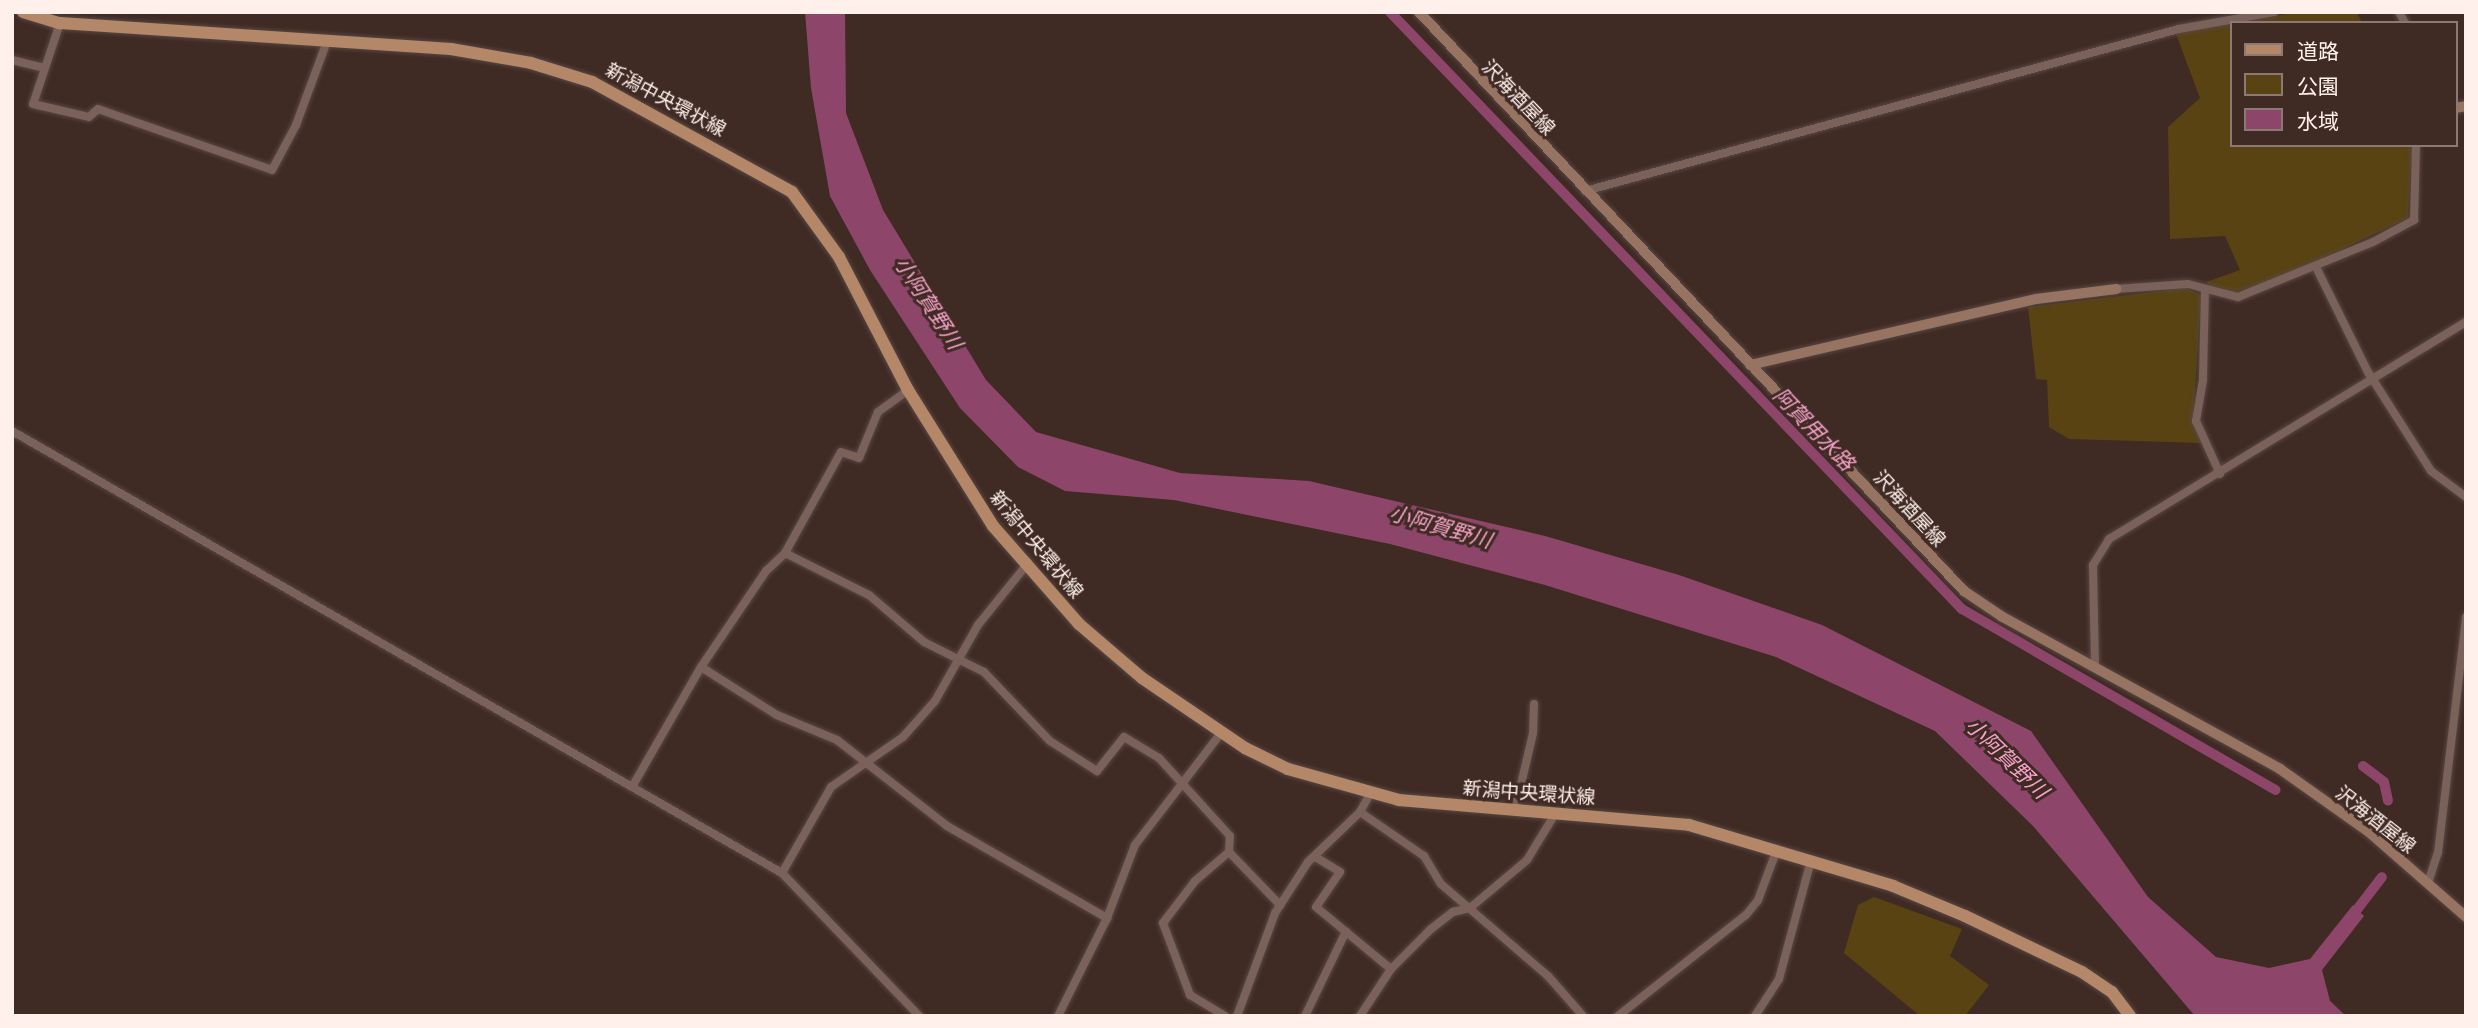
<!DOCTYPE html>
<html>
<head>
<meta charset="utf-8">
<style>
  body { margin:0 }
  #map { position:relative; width:2478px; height:1028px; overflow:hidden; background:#3f2a24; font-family:"Playfair Display","Noto Sans JP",serif }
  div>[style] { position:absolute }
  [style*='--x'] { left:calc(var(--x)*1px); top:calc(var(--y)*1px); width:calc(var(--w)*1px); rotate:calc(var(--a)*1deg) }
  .green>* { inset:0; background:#594312 }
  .water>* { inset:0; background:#8d466a }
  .canal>* { height:10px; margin:-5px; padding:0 5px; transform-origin:5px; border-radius:5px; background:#8d466a }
  .roads { filter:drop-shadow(0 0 2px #594742) drop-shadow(0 0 2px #594742) }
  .street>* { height:8px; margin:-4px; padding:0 4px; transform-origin:4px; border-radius:4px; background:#7a615a }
  .secondary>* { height:10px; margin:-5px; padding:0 5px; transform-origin:5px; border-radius:5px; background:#977461 }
  .primary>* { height:12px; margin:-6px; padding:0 6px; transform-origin:6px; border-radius:6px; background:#b48768 }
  span { translate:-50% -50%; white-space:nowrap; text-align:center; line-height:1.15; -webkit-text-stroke:6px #3f2a24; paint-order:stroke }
  .street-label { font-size:19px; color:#fff0eb }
  .water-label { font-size:21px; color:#f4a2c8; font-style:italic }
  .frame { position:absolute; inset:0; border:14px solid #fff0eb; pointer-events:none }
  .legend { position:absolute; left:2230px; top:21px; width:228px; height:126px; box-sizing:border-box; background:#3f2a24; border:2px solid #8c7974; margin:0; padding:9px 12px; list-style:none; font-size:21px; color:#fff0eb }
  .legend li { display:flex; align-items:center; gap:14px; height:35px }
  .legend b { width:35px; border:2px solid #8c7974 }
</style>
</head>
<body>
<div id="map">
  <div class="green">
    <i style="clip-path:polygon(2296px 12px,2357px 12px,2362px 23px,2239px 23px)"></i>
    <i style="clip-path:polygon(2231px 24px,2231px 145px,2412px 145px,2408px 218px,2276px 280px,2219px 297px,2206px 282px,2240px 270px,2225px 236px,2170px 239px,2168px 127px,2200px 98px,2176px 34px)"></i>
    <i style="clip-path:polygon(2187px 288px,2201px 295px,2193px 421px,2202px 443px,2069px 439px,2049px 427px,2047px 380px,2036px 379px,2028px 307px)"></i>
    <i style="clip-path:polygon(1874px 897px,1962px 929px,1950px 956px,1989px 985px,1965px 1016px,1920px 1016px,1844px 953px,1858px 905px)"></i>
  </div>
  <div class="water">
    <i style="clip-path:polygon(805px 12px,845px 12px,846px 113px,883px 210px,986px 380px,1036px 432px,1180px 473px,1309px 481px,1545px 536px,1679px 575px,1822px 625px,2031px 731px,2148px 897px,2216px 957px,2269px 968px,2310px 959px,2353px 905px,2364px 916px,2322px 970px,2330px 1001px,2346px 1016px,2195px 1016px,2033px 826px,1935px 731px,1776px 657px,1545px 585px,1390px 544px,1174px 500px,1065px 491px,1018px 467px,960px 408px,870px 270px,830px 196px,811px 88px)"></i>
  </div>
  <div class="canal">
    <i style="--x:1390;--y:12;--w:827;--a:46.23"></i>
    <i style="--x:1962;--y:609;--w:362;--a:30"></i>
    <i style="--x:2363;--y:766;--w:26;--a:37"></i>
    <i style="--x:2384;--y:782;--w:19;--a:78"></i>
    <i style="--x:2349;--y:920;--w:54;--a:-52.5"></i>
  </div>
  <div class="roads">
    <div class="street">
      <i style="--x:2399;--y:12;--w:13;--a:61"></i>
      <i style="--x:60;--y:23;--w:85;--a:108.4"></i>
      <i style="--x:33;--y:104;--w:57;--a:13.1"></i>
      <i style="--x:89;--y:117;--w:12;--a:-42"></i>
      <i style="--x:98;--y:109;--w:184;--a:19.3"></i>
      <i style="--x:272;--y:170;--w:51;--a:-61.9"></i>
      <i style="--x:296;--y:125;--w:90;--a:-69.7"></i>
      <i style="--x:12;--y:60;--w:32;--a:14"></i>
      <i style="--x:1585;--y:191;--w:616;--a:-15.26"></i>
      <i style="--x:2179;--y:29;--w:97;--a:-10.1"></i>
      <i style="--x:2316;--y:267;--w:117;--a:63.7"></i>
      <i style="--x:2368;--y:372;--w:117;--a:57.5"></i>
      <i style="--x:2431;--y:471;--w:44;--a:36.6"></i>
      <i style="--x:2116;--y:289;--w:72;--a:-4"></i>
      <i style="--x:2188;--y:284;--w:52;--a:14.6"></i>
      <i style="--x:2238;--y:297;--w:146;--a:-22.2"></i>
      <i style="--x:2373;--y:242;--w:47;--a:-28.2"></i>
      <i style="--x:2414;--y:220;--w:75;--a:-88.5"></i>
      <i style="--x:2205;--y:289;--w:91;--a:91.3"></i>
      <i style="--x:2203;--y:380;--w:42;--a:99.7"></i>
      <i style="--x:2196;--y:421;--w:58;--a:65.6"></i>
      <i style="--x:12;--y:431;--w:888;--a:29.86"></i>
      <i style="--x:782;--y:873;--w:198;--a:46.2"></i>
      <i style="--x:785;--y:553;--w:94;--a:26.6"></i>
      <i style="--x:869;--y:595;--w:72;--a:40.5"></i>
      <i style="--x:924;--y:642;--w:67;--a:26.6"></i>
      <i style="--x:984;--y:672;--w:95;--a:46.3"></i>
      <i style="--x:1050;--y:741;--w:56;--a:32.6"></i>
      <i style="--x:1097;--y:771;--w:43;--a:-51.5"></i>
      <i style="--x:1124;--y:737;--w:41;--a:31"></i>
      <i style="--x:1159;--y:758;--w:105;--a:47.7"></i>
      <i style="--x:1230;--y:836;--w:16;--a:94"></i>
      <i style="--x:2095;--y:664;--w:99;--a:-91.2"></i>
      <i style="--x:2093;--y:565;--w:31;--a:-58"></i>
      <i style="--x:2109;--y:539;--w:418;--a:-31.3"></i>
      <i style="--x:701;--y:667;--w:90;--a:32.3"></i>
      <i style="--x:777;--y:715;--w:65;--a:22.6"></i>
      <i style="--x:837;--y:740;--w:140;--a:38"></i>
      <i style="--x:947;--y:826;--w:185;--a:29.9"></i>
      <i style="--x:632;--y:787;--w:138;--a:-60.1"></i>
      <i style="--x:701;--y:667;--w:116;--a:-55.9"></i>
      <i style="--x:766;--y:571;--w:26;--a:-43"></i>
      <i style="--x:785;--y:553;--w:115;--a:-61"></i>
      <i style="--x:841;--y:452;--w:19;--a:18"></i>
      <i style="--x:859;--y:458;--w:50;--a:-67.6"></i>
      <i style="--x:878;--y:412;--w:37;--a:-36"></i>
      <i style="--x:1515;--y:810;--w:79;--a:-76.8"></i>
      <i style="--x:1533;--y:733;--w:29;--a:-88"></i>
      <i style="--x:1360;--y:812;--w:78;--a:34.5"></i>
      <i style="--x:1424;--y:856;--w:33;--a:59"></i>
      <i style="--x:1441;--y:884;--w:141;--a:40.7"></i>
      <i style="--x:1548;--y:976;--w:53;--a:48.8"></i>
      <i style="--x:1229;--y:852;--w:74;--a:46.1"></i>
      <i style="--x:1317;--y:858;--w:27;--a:31"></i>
      <i style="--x:1340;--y:872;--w:42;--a:124.4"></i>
      <i style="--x:1316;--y:907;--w:97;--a:39.6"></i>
      <i style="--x:1391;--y:969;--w:57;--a:-45"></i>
      <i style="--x:1431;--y:929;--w:28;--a:-38"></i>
      <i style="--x:1453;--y:912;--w:17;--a:-13"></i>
      <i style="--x:1470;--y:908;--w:75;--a:-40.1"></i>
      <i style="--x:1527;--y:860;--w:54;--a:-58.7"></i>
      <i style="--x:782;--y:873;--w:99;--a:-60.3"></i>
      <i style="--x:831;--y:787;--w:88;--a:-34.8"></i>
      <i style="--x:903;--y:737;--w:48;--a:-48.4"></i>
      <i style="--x:935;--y:701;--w:87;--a:-60.5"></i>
      <i style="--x:978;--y:625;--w:80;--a:-51.1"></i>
      <i style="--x:2428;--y:883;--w:32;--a:-72"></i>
      <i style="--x:2438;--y:853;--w:238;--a:-83.2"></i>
      <i style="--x:1058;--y:1016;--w:110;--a:-63.4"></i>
      <i style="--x:1107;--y:918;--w:78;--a:-69"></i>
      <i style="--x:1135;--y:845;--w:141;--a:-52.5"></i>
      <i style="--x:1225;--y:1016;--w:41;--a:-149"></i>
      <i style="--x:1190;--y:995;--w:77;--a:-110.6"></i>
      <i style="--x:1163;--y:923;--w:53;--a:-52.7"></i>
      <i style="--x:1195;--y:881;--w:45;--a:-40.5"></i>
      <i style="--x:1237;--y:1016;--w:110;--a:-69.7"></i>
      <i style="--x:1275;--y:913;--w:61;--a:-57.1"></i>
      <i style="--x:1308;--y:862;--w:72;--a:-43.9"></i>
      <i style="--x:1360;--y:812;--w:21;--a:-61"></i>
      <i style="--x:1305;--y:1016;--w:94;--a:-64.2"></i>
      <i style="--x:1360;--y:1016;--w:56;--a:-56.6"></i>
      <i style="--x:1618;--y:1016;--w:163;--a:-38.3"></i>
      <i style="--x:1746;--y:915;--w:19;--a:-51"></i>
      <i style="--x:1758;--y:900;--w:51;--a:-69.4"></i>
      <i style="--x:1755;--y:1016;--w:44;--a:-57"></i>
      <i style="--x:1779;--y:979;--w:119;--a:-74.9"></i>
    </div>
    <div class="secondary">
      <i style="--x:1419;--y:12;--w:795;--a:46.73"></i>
      <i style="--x:1964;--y:591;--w:45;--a:34"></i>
      <i style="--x:2001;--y:616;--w:318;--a:28.7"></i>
      <i style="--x:2280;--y:769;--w:109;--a:35.3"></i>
      <i style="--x:2369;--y:832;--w:129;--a:41.2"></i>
      <i style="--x:2455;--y:108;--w:11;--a:-10"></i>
      <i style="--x:1750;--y:365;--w:294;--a:-13"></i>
      <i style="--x:2036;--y:299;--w:81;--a:-7.1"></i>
    </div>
    <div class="primary">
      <i style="--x:23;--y:12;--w:39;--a:17"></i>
      <i style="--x:60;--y:23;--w:392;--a:3.8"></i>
      <i style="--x:451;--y:49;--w:81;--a:9.9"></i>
      <i style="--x:531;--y:63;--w:64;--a:17.3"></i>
      <i style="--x:592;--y:82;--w:228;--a:28.8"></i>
      <i style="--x:792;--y:192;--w:80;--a:54.1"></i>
      <i style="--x:839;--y:257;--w:150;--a:62.6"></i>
      <i style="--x:908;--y:390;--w:160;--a:58"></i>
      <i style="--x:993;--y:526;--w:130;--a:48.7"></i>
      <i style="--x:1079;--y:624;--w:83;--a:40.6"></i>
      <i style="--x:1142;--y:678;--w:125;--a:34.2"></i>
      <i style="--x:1245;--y:748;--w:48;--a:26"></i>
      <i style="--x:1288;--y:769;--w:115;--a:15.6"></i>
      <i style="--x:1399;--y:800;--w:291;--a:4.9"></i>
      <i style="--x:1689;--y:825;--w:213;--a:16.6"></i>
      <i style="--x:1893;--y:886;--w:78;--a:22.6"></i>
      <i style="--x:1965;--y:916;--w:130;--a:25.6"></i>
      <i style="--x:2082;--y:972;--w:36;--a:34"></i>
      <i style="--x:2112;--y:992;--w:30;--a:53"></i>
    </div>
  </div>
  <div class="street-label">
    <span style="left:1519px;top:97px;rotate:46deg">沢海酒屋線</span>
    <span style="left:666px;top:99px;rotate:28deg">新潟中央環状線</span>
    <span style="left:1910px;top:508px;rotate:47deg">沢海酒屋線</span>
    <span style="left:1037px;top:544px;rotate:50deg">新潟中央環状線</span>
    <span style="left:1529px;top:792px;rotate:4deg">新潟中央環状線</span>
    <span style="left:2376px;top:819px;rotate:38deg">沢海酒屋線</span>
  </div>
  <div class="water-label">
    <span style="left:930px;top:302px;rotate:57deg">小阿賀野川</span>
    <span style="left:1815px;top:428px;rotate:46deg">阿賀用水路</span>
    <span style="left:1441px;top:525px;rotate:16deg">小阿賀野川</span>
    <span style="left:2008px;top:757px;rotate:44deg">小阿賀野川</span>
  </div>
  <div class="frame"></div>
  <ul class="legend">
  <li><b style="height:9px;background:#b48768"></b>道路</li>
  <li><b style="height:19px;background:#594312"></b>公園</li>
  <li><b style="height:19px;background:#8d466a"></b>水域</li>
  </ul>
</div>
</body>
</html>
